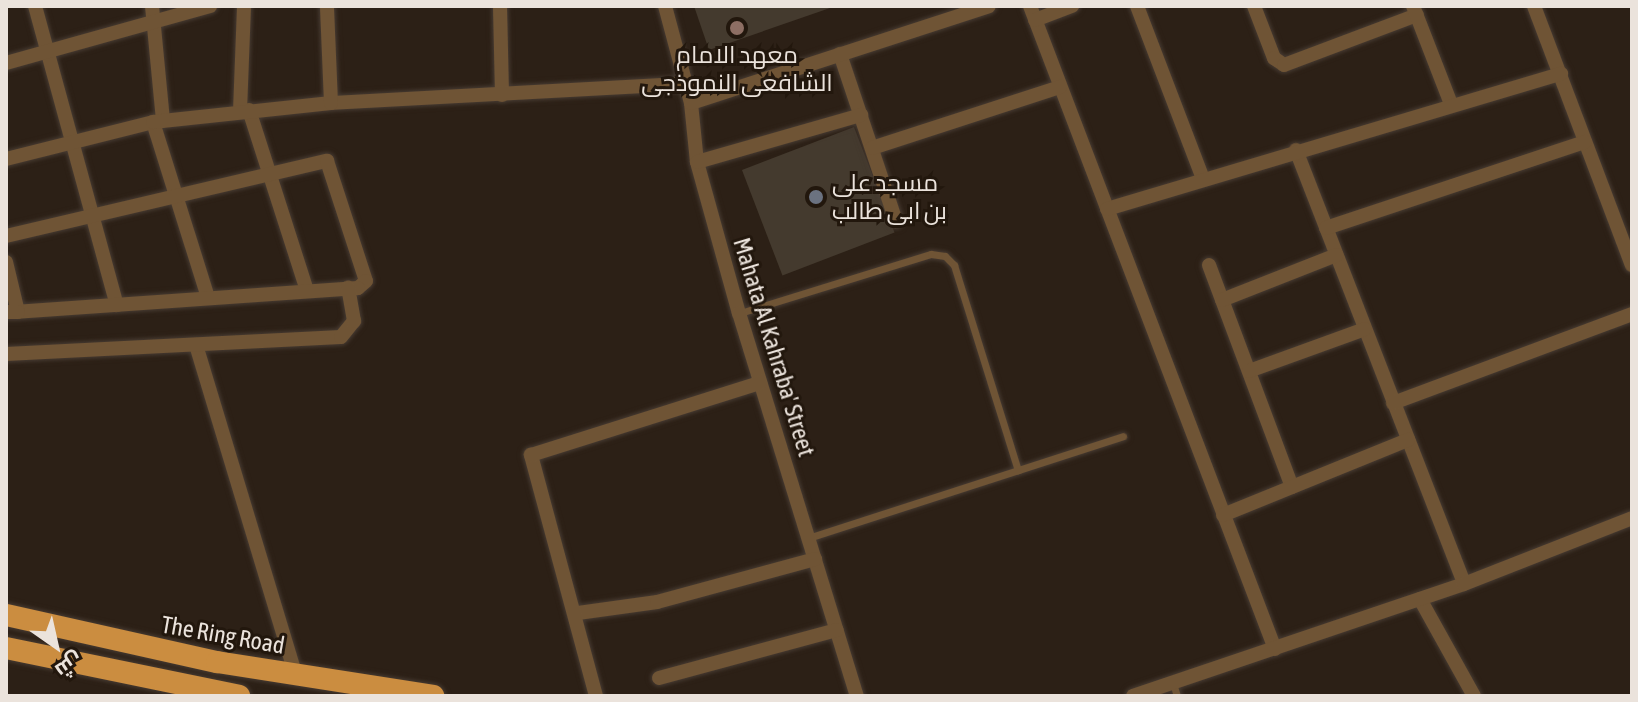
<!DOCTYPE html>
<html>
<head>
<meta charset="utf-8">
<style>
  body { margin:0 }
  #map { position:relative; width:1638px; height:702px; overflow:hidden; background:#2c2016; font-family:"Asap Condensed",Cairo,sans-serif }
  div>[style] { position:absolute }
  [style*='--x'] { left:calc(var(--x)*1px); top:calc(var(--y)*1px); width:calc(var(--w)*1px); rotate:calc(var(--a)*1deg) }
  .building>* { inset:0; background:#443a2e; transform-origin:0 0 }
  .roads { filter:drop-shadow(0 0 2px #473b32) drop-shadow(0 0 2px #473b32) }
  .service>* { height:7px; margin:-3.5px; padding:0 3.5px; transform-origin:3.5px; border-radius:3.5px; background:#6f5435 }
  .minor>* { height:14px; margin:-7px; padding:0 7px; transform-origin:7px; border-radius:7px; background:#6f5435 }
  .trunk>* { height:22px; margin:-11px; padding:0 11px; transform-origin:11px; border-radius:11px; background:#cb8d40 }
  .dots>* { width:22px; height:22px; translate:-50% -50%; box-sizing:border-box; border:4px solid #22170d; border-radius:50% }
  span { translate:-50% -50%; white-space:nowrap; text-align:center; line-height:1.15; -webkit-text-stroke:6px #22170d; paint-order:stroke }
  .poi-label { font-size:24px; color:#ebe3dc }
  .left { translate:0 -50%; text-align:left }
  .street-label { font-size:24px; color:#ebe3dc }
  .frame { position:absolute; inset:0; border:8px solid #ebe3dc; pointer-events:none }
  .north { position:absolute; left:16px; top:606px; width:80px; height:80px; -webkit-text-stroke:6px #22170d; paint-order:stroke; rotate:146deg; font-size:22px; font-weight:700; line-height:32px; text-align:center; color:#ebe3dc }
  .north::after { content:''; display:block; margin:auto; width:28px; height:36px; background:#ebe3dc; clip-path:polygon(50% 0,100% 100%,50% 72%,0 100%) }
</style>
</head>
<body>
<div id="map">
  <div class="building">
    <i style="clip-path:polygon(694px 6px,830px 6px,830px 8px,709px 50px)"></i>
    <i style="left:854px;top:127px;width:113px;height:120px;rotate:69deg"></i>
  </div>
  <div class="roads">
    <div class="service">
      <i style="--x:740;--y:313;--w:200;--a:-17.2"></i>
      <i style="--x:931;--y:254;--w:14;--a:8"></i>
      <i style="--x:945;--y:256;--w:13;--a:45"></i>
      <i style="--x:954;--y:265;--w:215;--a:72.7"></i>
      <i style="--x:808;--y:538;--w:331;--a:-17.9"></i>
      <i style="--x:1173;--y:683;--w:14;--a:73"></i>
    </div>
    <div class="minor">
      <i style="--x:35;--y:6;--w:310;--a:74.7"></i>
      <i style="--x:152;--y:6;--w:115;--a:84.5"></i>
      <i style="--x:500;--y:6;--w:89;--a:88.7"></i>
      <i style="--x:665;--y:6;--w:100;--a:75"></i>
      <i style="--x:691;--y:103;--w:59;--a:84.2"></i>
      <i style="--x:697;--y:162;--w:157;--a:74.5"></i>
      <i style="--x:739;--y:313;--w:401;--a:72.9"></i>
      <i style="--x:1030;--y:6;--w:688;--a:69.14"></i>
      <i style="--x:1137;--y:6;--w:185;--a:69.1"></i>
      <i style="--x:1254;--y:6;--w:56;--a:69"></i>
      <i style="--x:1274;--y:58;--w:12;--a:35"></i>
      <i style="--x:1284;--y:65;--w:142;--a:-20.6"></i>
      <i style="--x:1413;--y:6;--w:105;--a:68.8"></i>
      <i style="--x:1534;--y:6;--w:277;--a:69.3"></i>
      <i style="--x:1035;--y:20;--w:40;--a:-21"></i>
      <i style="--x:840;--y:54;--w:176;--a:71.5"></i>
      <i style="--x:6;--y:63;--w:212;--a:-15.6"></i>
      <i style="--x:331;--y:103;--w:357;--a:-3.1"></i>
      <i style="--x:691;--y:103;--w:313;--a:-18"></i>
      <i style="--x:249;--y:110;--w:190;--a:72.2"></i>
      <i style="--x:240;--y:111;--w:105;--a:-87.8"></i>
      <i style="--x:153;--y:122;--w:184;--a:72.6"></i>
      <i style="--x:872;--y:148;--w:198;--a:-18"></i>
      <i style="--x:1296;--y:150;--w:465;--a:68.8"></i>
      <i style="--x:6;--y:159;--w:152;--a:-14.1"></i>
      <i style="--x:153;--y:122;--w:179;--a:-6.1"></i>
      <i style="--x:331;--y:103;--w:97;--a:-92.4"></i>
      <i style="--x:697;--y:162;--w:171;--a:-16"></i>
      <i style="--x:1107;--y:209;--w:474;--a:-16.6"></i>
      <i style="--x:1326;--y:228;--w:273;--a:-18.4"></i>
      <i style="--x:6;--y:236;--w:330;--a:-13.2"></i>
      <i style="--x:327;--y:161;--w:126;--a:72"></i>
      <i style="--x:366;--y:281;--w:11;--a:139"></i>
      <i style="--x:358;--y:288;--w:341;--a:176"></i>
      <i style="--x:6;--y:262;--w:51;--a:76.5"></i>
      <i style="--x:18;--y:312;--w:12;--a:180"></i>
      <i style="--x:1209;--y:265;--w:237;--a:69.5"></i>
      <i style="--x:1222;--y:300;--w:123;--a:-21.5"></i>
      <i style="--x:196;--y:345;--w:343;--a:73.2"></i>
      <i style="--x:6;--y:354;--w:335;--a:-2.9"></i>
      <i style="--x:341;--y:337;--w:21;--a:-51"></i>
      <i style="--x:354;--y:321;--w:34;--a:-100"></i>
      <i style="--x:1249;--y:371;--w:123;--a:-19.9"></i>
      <i style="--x:1393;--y:403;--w:255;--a:-20.4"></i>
      <i style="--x:1223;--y:515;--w:200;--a:-22.1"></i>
      <i style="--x:1420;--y:599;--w:111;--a:60.9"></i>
      <i style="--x:578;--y:613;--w:80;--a:-7.9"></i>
      <i style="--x:657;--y:602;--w:164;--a:-15.2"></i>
      <i style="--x:659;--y:678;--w:184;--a:-15.1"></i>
      <i style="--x:596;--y:696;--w:250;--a:-105.1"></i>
      <i style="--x:531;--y:455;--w:240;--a:-17.5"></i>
      <i style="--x:1133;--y:696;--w:349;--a:-18.7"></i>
      <i style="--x:1464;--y:584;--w:180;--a:-21.4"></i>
    </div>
    <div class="trunk">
      <i style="--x:6;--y:615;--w:216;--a:12.6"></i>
      <i style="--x:217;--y:662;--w:219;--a:8.9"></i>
      <i style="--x:6;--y:648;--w:238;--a:11.6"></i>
    </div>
  </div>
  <div class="dots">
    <i style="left:737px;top:28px;background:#8d6e63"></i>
    <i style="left:816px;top:197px;background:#6b7280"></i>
  </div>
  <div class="poi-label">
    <span style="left:737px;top:69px">معهد الامام<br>الشافعى النموذجى</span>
    <span class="left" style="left:832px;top:197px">مسجد على<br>بن ابى طالب</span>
  </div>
  <div class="street-label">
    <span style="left:774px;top:347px;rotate:73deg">Mahata Al Kahraba' Street</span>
    <span style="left:223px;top:635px;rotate:10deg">The Ring Road</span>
  </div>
  <div class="frame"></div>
  <div class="north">ش</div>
</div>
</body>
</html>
